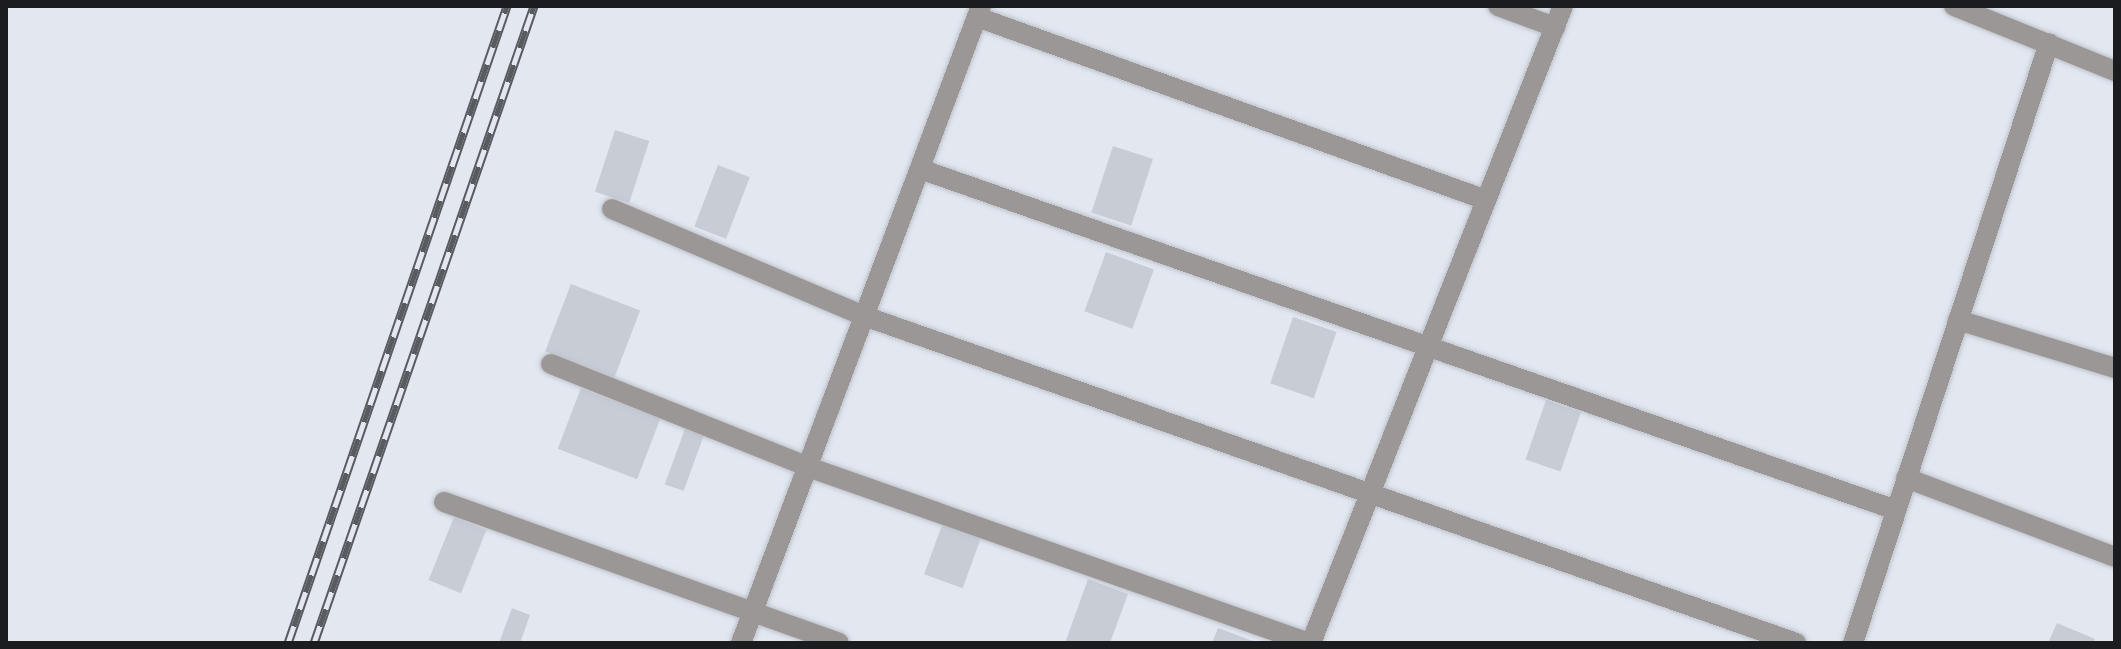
<!DOCTYPE html>
<html>
<head>
<meta charset="utf-8">
<style>
  body { margin:0 }
  #map { position:relative; width:2121px; height:649px; overflow:hidden; background:#e2e7f0; font-family:"Noto Sans",sans-serif }
  div>[style] { position:absolute }
  [style*='--x'] { left:calc(var(--x)*1px); top:calc(var(--y)*1px); width:calc(var(--w)*1px); rotate:calc(var(--a)*1deg) }
  .building>* { inset:0; background:#c7ccd5; transform-origin:0 0 }
  .roads { filter:drop-shadow(0 0 2px #bec2ca) drop-shadow(0 0 2px #bec2ca) }
  .street>* { height:20px; margin:-10px; padding:0 10px; transform-origin:10px; border-radius:10px; background:#9c9797 }
  .rail>* { height:9px; margin-top:-4.5px; transform-origin:0; background:repeating-linear-gradient(90deg,#e2e7f0 0 18px,#585b60 0 36px); box-sizing:border-box; border-block:2px solid #585b60 }
  span { translate:-50% -50%; white-space:nowrap; text-align:center; line-height:1.15; -webkit-text-stroke:8px #e2e7f0; paint-order:stroke }
  .frame { position:absolute; inset:0; border:8px solid #1a1c1f; pointer-events:none }
</style>
</head>
<body>
<div id="map">
  <div class="building">
    <i style="left:615px;top:130px;width:36px;height:65px;rotate:18deg"></i>
    <i style="left:1113px;top:146px;width:42px;height:70px;rotate:18deg"></i>
    <i style="left:718px;top:165px;width:34px;height:66px;rotate:21deg"></i>
    <i style="left:1106px;top:252px;width:51px;height:63px;rotate:20deg"></i>
    <i style="left:571px;top:284px;width:74px;height:72px;rotate:21deg"></i>
    <i style="left:1293px;top:317px;width:46px;height:70px;rotate:19deg"></i>
    <i style="left:581px;top:388px;width:85px;height:65px;rotate:21deg"></i>
    <i style="left:1546px;top:400px;width:37px;height:63px;rotate:19deg"></i>
    <i style="left:686px;top:426px;width:20px;height:62px;rotate:20deg"></i>
    <i style="left:946px;top:514px;width:41px;height:64px;rotate:20deg"></i>
    <i style="left:454px;top:517px;width:35px;height:68px;rotate:22deg"></i>
    <i style="clip-path:polygon(1088px 579px,1128px 594px,1110px 643px,1065px 643px)"></i>
    <i style="clip-path:polygon(512px 608px,530px 615px,520px 643px,499px 643px)"></i>
    <i style="clip-path:polygon(2057px 623px,2095px 639px,2094px 643px,2048px 643px)"></i>
    <i style="clip-path:polygon(1218px 628px,1258px 643px,1212px 643px)"></i>
  </div>
  <div class="roads">
    <div class="street">
      <i style="--x:1498;--y:6;--w:61;--a:20.2"></i>
      <i style="--x:1954;--y:6;--w:174;--a:22"></i>
      <i style="--x:977;--y:17;--w:541;--a:19.77"></i>
      <i style="--x:920;--y:169;--w:1034;--a:19.26"></i>
      <i style="--x:612;--y:209;--w:274;--a:23"></i>
      <i style="--x:864;--y:316;--w:988;--a:19.33"></i>
      <i style="--x:1958;--y:320;--w:164;--a:17"></i>
      <i style="--x:551;--y:364;--w:277;--a:21.8"></i>
      <i style="--x:808;--y:467;--w:531;--a:19.36"></i>
      <i style="--x:1906;--y:478;--w:223;--a:20.7"></i>
      <i style="--x:444;--y:502;--w:419;--a:19.6"></i>
      <i style="--x:741;--y:643;--w:681;--a:-69.36"></i>
      <i style="--x:1311;--y:643;--w:685;--a:-68.42"></i>
      <i style="--x:1853;--y:643;--w:631;--a:-71.91"></i>
    </div>
  </div>
  <div class="rail">
    <i style="--x:288;--y:643;--w:674;--a:-71.03"></i>
    <i style="--x:314;--y:643;--w:674;--a:-70.95"></i>
  </div>
  <div class="frame"></div>
</div>
</body>
</html>
